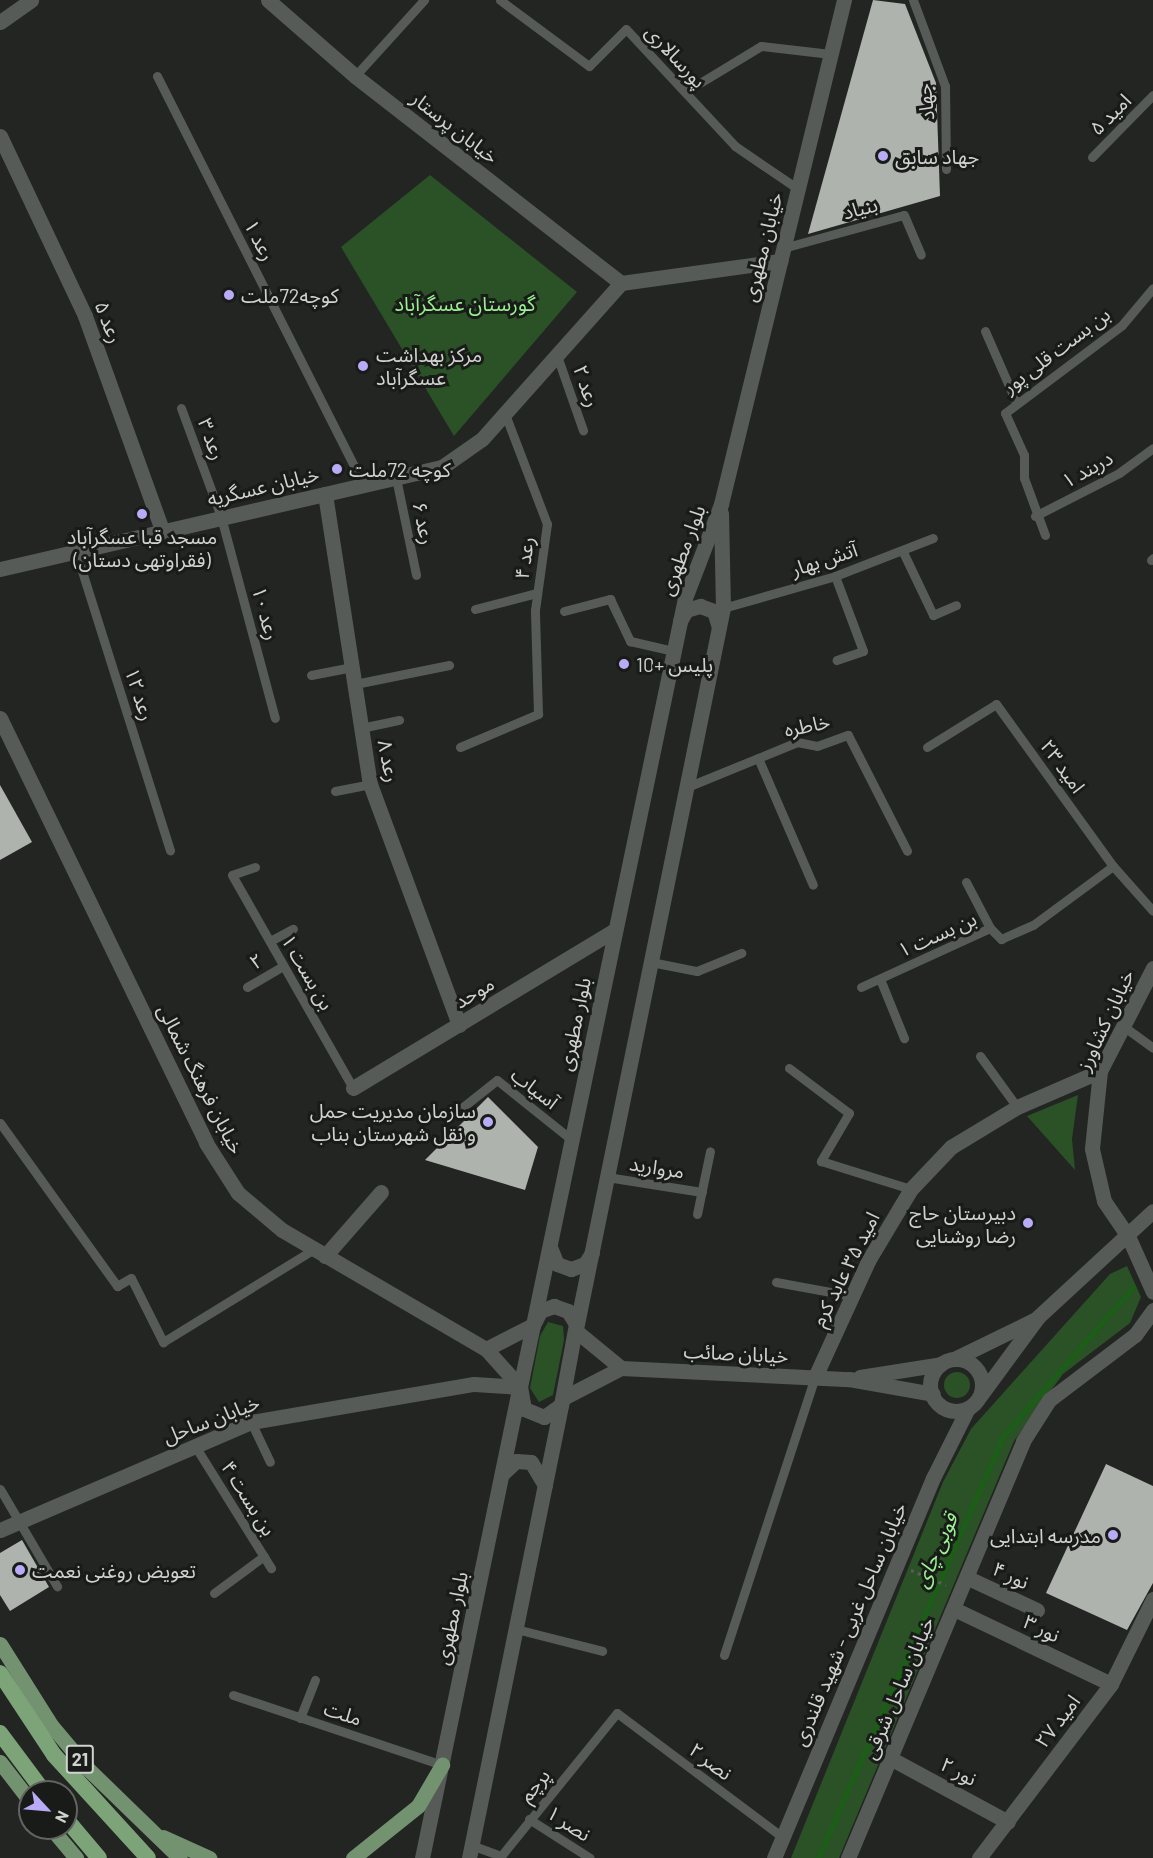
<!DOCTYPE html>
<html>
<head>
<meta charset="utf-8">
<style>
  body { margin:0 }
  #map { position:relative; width:1153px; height:1858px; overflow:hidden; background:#222522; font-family:Barlow,"Noto Sans Arabic",sans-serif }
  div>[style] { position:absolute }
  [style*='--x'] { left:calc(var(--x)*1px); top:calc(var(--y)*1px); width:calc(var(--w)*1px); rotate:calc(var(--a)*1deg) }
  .green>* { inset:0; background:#2b5127 }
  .round { border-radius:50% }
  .stream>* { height:5px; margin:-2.5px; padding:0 2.5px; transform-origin:2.5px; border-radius:2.5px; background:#1c5e17 }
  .building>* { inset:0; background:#afb3ae }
  .path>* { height:3px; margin-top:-1.5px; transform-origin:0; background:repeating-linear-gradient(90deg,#595b59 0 3px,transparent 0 7.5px) }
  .service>* { height:9px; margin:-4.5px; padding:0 4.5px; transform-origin:4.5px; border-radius:4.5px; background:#575b57 }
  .minor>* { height:15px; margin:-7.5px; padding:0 7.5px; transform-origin:7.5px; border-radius:7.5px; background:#575b57 }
  .minor>.ring { margin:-7.5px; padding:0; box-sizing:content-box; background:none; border:15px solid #575b57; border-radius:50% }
  .secondary>* { height:15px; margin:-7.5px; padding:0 7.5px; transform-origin:7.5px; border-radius:7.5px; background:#575b57 }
  .primary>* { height:15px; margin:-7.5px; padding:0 7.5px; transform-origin:7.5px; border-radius:7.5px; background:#739270 }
  .trunk>* { height:16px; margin:-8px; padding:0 8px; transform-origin:8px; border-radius:8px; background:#7ca478 }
  .dots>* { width:16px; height:16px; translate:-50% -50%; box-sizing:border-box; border:3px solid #191b18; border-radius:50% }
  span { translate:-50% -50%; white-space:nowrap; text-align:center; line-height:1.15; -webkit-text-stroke:6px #191b18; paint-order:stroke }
  .shield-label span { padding:2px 4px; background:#191b18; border:2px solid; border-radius:4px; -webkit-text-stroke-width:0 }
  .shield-label { font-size:18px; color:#d0d2d0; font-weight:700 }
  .street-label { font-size:20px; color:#d0d2d0 }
  .poi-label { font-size:20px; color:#d0d2d0 }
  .left { translate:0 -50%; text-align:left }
  .right { translate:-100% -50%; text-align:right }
  .park-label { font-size:20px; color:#99f090 }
  .water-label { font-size:21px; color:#9bf293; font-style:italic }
  .north { position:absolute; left:18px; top:1780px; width:60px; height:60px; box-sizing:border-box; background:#191b18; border:2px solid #626462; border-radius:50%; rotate:116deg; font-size:16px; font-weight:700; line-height:24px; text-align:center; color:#d0d2d0 }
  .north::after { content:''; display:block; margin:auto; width:21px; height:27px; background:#b9abf7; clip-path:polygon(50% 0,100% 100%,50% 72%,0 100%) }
</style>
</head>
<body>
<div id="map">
  <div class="green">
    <i style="clip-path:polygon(430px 175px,577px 292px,454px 436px,341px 247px)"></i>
    <i style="clip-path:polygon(1078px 1095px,1072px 1139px,1075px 1170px,1027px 1116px)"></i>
    <i style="clip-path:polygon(1127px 1266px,1141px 1297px,1130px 1323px,1063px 1374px,1014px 1441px,839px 1858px,791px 1858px,943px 1482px,971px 1429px,1110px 1274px)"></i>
    <i style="clip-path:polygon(548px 1322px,563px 1326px,564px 1340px,553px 1395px,539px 1402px,530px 1388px,540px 1336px)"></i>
    <i class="round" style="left:944px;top:1372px;width:26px;height:26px"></i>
  </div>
  <div class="stream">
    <i style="--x:818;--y:1858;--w:461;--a:-66.3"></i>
    <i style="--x:1003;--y:1436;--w:198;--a:-48.9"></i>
  </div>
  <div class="building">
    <i style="clip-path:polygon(873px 0,905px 4px,936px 83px,940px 196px,808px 234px)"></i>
    <i style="clip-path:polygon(0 785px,32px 842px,0 860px)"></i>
    <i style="clip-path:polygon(488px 1097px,538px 1147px,525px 1190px,425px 1160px)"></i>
    <i style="clip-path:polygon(1106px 1464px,1153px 1486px,1153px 1583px,1127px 1630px,1046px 1593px)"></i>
    <i style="clip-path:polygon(22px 1540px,49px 1587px,10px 1611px,0 1595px,0 1553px)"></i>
  </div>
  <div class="path">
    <i style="--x:911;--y:1570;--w:38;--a:23"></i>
  </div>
  <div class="service">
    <i style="--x:500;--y:0;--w:111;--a:36.6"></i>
    <i style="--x:589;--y:66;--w:52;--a:-45"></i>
    <i style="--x:626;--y:29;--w:160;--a:47"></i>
    <i style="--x:735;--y:146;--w:76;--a:34.3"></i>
    <i style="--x:913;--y:0;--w:92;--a:69.6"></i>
    <i style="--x:945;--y:86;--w:83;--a:89.3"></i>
    <i style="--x:157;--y:76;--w:458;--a:63.2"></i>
    <i style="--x:355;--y:76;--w:103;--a:-47.8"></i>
    <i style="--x:685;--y:92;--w:89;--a:-31.2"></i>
    <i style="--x:761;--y:46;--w:70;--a:6.5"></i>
    <i style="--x:1092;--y:157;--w:87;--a:-45.5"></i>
    <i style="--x:783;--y:248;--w:125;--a:-15.3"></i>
    <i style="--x:904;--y:215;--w:43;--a:67"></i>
    <i style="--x:985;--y:331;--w:77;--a:66.4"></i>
    <i style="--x:556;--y:353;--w:82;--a:70.7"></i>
    <i style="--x:181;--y:408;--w:116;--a:69.8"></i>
    <i style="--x:221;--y:517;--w:208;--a:75"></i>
    <i style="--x:396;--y:478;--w:99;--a:78.3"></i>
    <i style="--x:1035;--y:516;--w:94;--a:-27.1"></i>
    <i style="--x:1119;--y:473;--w:42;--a:-36.3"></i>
    <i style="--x:1045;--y:535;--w:61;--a:-110.2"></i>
    <i style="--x:1024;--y:478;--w:23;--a:-90"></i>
    <i style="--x:1024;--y:455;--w:46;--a:-114.3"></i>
    <i style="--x:1005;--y:413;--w:146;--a:-36.9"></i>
    <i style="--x:1122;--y:325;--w:48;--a:-50"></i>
    <i style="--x:75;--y:549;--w:316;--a:72.5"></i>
    <i style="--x:903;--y:552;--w:70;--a:64.5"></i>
    <i style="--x:933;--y:615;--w:25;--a:-23"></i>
    <i style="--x:1151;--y:560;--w:3;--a:-45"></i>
    <i style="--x:835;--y:576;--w:80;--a:69.5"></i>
    <i style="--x:863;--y:651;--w:28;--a:161"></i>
    <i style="--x:723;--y:608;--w:116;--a:-15.9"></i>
    <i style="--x:835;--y:576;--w:105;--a:-21.2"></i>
    <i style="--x:475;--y:609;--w:64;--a:-14.5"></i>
    <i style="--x:564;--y:611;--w:48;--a:-14.6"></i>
    <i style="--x:610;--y:599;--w:47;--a:64.5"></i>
    <i style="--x:630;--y:641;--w:44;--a:13.1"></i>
    <i style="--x:311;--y:675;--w:42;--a:-11"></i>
    <i style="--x:355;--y:684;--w:96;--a:-11.4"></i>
    <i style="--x:361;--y:728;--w:39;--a:-12"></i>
    <i style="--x:460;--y:747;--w:85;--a:-22.9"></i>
    <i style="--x:538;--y:714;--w:104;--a:-91.7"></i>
    <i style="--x:535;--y:610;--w:87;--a:-82.1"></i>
    <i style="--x:547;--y:524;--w:118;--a:-110.9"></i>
    <i style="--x:927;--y:747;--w:81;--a:-31.9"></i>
    <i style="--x:996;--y:704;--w:200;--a:54.2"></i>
    <i style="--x:1113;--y:866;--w:60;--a:48.4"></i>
    <i style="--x:758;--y:758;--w:138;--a:66.6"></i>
    <i style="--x:687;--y:787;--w:119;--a:-22.2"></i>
    <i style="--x:797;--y:742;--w:20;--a:11"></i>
    <i style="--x:817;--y:746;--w:33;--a:-20"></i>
    <i style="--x:848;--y:735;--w:130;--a:63"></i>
    <i style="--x:335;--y:791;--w:36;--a:-11"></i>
    <i style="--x:255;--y:867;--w:24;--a:161"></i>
    <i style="--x:232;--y:875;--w:245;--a:60.4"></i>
    <i style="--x:966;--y:882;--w:52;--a:62.4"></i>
    <i style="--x:270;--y:941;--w:26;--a:-28"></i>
    <i style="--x:651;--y:962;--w:47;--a:11.1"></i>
    <i style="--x:697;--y:971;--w:48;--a:-22.2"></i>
    <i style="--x:880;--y:979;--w:64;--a:67.9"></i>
    <i style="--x:247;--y:987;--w:42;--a:-30.3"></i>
    <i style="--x:861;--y:987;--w:142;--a:-24.6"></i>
    <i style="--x:990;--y:928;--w:16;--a:45"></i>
    <i style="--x:1001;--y:939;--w:35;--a:-24"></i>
    <i style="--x:1033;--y:925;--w:99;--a:-36.4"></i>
    <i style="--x:1123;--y:1026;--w:37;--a:36"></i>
    <i style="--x:980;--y:1056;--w:63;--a:54"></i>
    <i style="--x:789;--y:1068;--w:75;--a:36.9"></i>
    <i style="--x:849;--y:1113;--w:56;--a:120.3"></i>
    <i style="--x:821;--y:1161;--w:94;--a:17.3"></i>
    <i style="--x:449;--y:1118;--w:61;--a:-38.4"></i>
    <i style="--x:497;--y:1080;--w:96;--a:38.7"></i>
    <i style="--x:0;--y:1123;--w:201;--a:54.3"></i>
    <i style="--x:117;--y:1286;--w:16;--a:-30"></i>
    <i style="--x:131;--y:1278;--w:72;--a:63.4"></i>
    <i style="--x:163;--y:1342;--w:177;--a:-31.6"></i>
    <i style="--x:607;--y:1177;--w:96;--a:9"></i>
    <i style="--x:697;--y:1214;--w:64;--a:-78.3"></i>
    <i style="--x:776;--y:1282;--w:77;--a:10.4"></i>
    <i style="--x:251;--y:1422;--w:44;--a:64.6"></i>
    <i style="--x:195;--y:1446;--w:144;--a:58.1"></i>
    <i style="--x:0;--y:1489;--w:113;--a:59.6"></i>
    <i style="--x:214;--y:1593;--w:62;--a:-36.5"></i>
    <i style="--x:516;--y:1629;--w:89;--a:14.3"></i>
    <i style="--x:724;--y:1655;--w:293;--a:-71.9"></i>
    <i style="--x:233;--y:1695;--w:220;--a:18.5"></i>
    <i style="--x:300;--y:1718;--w:41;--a:-68.5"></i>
    <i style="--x:529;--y:1819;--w:72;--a:32.6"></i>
    <i style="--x:471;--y:1845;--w:32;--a:20"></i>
    <i style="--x:501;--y:1856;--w:184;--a:-51"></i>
    <i style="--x:617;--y:1713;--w:206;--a:36.9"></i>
  </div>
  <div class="minor">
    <i style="--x:268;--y:0;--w:116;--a:41.1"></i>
    <i style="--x:355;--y:76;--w:337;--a:37.9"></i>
    <i style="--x:0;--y:22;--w:38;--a:-35"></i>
    <i style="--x:0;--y:136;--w:199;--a:64.7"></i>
    <i style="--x:85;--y:316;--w:227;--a:70.2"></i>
    <i style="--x:325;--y:494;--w:293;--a:81.2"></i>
    <i style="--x:370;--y:784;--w:257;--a:69.7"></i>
    <i style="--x:0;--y:569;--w:454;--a:-13"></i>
    <i style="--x:442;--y:467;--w:49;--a:-35"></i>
    <i style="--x:482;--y:439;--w:209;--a:-48.3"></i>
    <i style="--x:621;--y:283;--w:161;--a:-7.9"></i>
    <i style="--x:0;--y:718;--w:472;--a:64.1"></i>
    <i style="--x:206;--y:1143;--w:59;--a:57.4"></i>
    <i style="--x:238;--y:1193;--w:57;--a:40.1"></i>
    <i style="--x:282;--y:1230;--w:236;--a:30.3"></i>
    <i style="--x:486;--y:1349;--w:51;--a:48.2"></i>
    <i style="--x:353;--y:1088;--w:306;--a:-31.1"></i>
    <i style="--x:325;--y:1256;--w:85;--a:-48.8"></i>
    <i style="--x:576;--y:1331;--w:58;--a:39.4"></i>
    <i style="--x:486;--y:1349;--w:53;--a:-27.1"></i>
    <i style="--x:954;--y:1359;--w:91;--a:-26"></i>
    <i class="ring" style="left:930px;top:1359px;width:37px;height:37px"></i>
    <i style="--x:815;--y:1377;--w:128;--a:-65.4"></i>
    <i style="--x:868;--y:1261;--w:84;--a:-59.2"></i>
    <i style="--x:911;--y:1189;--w:58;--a:-46.4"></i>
    <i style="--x:951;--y:1147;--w:77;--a:-31.2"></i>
    <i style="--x:1017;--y:1107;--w:90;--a:-23.4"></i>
    <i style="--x:860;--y:1377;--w:82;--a:-9.1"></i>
    <i style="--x:980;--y:1396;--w:98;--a:-53.7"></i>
    <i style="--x:1038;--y:1317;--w:156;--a:-42.7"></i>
    <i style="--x:563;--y:1398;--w:65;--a:-27.3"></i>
    <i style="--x:621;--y:1368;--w:228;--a:2.8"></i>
    <i style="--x:849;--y:1379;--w:85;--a:10.1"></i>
    <i style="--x:0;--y:1530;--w:273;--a:-23.3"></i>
    <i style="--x:251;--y:1422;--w:226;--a:-9.7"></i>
    <i style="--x:474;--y:1384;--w:46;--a:3.7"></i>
    <i style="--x:968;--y:1578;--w:76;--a:24.9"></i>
    <i style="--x:954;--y:1609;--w:174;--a:25.5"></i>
    <i style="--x:890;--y:1758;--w:134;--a:28.5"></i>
    <i style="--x:774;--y:1858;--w:412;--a:-67.3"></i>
    <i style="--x:933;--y:1478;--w:78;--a:-63.4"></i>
    <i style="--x:848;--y:1858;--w:452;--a:-67.2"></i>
    <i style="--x:1023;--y:1441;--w:49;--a:-57.6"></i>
    <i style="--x:1049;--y:1400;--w:108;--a:-37.1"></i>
    <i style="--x:1135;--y:1335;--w:31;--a:-54"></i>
    <i style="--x:979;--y:1858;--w:218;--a:-52.8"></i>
    <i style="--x:1111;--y:1684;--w:95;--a:-63.7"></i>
  </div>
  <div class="secondary">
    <i style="--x:680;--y:621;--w:13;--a:-61"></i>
    <i style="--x:686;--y:610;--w:15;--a:-16"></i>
    <i style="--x:700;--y:606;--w:15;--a:20"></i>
    <i style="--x:714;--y:611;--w:17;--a:73"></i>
    <i style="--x:1153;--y:968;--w:116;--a:117.2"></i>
    <i style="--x:1100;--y:1071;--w:78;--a:95.9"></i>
    <i style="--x:1092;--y:1149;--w:53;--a:77"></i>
    <i style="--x:1104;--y:1201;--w:42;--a:55.6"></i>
    <i style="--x:1128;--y:1236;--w:61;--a:65.9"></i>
    <i style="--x:550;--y:1247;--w:18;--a:68"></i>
    <i style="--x:557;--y:1264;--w:15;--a:20"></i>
    <i style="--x:571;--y:1269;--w:15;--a:-20"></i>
    <i style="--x:585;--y:1264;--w:13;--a:-58"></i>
    <i style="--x:533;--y:1325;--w:16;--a:-63"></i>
    <i style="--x:540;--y:1311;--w:15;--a:-20"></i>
    <i style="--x:554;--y:1306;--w:15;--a:20"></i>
    <i style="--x:568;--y:1311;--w:15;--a:58"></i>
    <i style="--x:576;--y:1324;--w:82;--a:100.5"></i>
    <i style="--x:561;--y:1405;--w:21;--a:145"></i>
    <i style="--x:544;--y:1417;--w:22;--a:-158"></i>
    <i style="--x:524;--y:1409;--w:22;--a:-100"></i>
    <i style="--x:520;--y:1387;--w:806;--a:-78.19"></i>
    <i style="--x:685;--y:598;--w:101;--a:-69"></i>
    <i style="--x:721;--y:504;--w:519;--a:-76.29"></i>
    <i style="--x:576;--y:1329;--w:736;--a:-78.48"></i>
    <i style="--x:723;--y:608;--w:95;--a:-91.2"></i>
    <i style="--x:502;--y:1474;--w:19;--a:-43"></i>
    <i style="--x:516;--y:1461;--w:15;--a:4"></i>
    <i style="--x:531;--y:1462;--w:27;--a:59"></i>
    <i style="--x:422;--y:1858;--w:472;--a:-78.3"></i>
    <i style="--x:469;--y:1858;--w:465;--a:-78.5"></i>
  </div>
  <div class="primary">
    <i style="--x:0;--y:1644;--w:96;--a:57.8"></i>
    <i style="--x:51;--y:1725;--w:57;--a:49.9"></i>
    <i style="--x:88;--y:1769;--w:128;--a:44.1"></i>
    <i style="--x:0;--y:1762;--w:49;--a:52.4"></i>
    <i style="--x:51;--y:1828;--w:39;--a:50"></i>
    <i style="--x:163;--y:1837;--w:51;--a:24.5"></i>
    <i style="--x:353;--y:1858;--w:83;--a:-38.7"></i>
    <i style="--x:418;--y:1806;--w:48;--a:-59.7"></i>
  </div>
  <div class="trunk">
    <i style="--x:0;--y:1673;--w:98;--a:56.6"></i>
    <i style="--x:54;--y:1755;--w:139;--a:47.6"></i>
    <i style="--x:0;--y:1733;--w:74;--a:53.3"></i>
    <i style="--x:66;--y:1819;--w:51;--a:49.8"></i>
  </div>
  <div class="dots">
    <i style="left:883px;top:156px;background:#b9abf7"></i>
    <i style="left:229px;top:295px;background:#b9abf7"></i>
    <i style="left:363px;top:366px;background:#b9abf7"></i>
    <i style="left:337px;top:469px;background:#b9abf7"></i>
    <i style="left:142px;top:514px;background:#b9abf7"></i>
    <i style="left:624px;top:664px;background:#b9abf7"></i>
    <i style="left:488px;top:1122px;background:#b9abf7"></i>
    <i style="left:1028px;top:1223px;background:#b9abf7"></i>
    <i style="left:1113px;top:1535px;background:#b9abf7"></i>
    <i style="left:20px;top:1570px;background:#b9abf7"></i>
  </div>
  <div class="shield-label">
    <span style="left:80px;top:1759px">21</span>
  </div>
  <div class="street-label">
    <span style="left:676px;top:56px;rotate:47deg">پورسالاری</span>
    <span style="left:925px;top:102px;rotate:-96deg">جهاد</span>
    <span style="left:1110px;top:114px;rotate:-45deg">امید ۵</span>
    <span style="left:455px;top:127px;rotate:38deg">خیابان پرستار</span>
    <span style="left:860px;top:208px;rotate:-15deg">بنیاد</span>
    <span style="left:260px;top:240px;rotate:63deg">رعد ۱</span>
    <span style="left:762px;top:247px;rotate:-76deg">خیابان مطهری</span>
    <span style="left:109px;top:322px;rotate:69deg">رعد ۵</span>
    <span style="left:1056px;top:350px;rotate:-37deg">بن بست قلی پور</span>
    <span style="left:587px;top:386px;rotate:71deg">رعد ۲</span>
    <span style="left:212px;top:439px;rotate:70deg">رعد ۳</span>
    <span style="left:1087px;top:469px;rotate:-29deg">دربند ۱</span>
    <span style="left:263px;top:486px;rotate:-13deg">خیابان عسگریه</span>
    <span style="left:424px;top:523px;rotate:78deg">رعد ۶</span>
    <span style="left:682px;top:550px;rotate:-69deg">بلوار مطهری</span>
    <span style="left:524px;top:558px;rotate:-82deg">رعد ۴</span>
    <span style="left:824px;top:559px;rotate:-18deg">آتش بهار</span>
    <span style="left:266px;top:613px;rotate:75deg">رعد ۱۰</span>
    <span style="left:140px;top:694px;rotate:72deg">رعد ۱۲</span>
    <span style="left:807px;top:725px;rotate:-11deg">خاطره</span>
    <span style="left:389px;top:761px;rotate:79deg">رعد ۸</span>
    <span style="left:1063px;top:766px;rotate:54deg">امید ۲۳</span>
    <span style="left:937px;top:934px;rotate:-24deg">بن بست ۱</span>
    <span style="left:256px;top:961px;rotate:-30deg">۲</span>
    <span style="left:308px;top:972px;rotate:60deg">بن بست ۱</span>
    <span style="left:474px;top:992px;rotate:-31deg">موحد</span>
    <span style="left:1105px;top:1020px;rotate:-65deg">خیابان کشاورز</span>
    <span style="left:574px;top:1024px;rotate:-78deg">بلوار مطهری</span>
    <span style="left:201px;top:1079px;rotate:63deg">خیابان فرهنگ شمالی</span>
    <span style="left:535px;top:1088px;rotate:38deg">آسیاب</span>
    <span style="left:657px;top:1167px;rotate:9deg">مروارید</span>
    <span style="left:845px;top:1269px;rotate:-63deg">امید ۳۵ عابد کرم</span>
    <span style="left:736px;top:1353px;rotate:3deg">خیابان صائب</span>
    <span style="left:211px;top:1419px;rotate:-21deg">خیابان ساحل</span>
    <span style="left:249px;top:1498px;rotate:58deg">بن بست ۴</span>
    <span style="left:1011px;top:1575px;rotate:25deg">نور ۴</span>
    <span style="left:451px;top:1618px;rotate:-78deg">بلوار مطهری</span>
    <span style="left:849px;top:1624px;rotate:-67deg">خیابان ساحل غربی - شهید قلندری</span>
    <span style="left:1042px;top:1628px;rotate:26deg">نور ۳</span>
    <span style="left:898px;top:1688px;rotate:-67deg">خیابان ساحل شرقی</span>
    <span style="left:343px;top:1713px;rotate:18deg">ملت</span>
    <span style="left:1057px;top:1721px;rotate:-53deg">امید ۲۷</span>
    <span style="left:711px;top:1761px;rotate:37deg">نصر ۲</span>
    <span style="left:959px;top:1771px;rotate:28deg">نور ۲</span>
    <span style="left:534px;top:1785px;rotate:-50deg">پرچم</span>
    <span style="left:569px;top:1823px;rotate:33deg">نصر ۱</span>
  </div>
  <div class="poi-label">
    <span class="left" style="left:895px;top:156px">جهاد سابق</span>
    <span class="left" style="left:241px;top:295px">کوچه72ملت</span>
    <span class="left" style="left:376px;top:366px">مرکز بهداشت<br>عسگرآباد</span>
    <span class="left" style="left:349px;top:469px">کوچه 72ملت</span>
    <span style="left:142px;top:548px">مسجد قبا عسگرآباد<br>(فقراوتهی دستان)</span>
    <span class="left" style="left:636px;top:664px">پلیس +10</span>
    <span class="right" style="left:476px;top:1122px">سازمان مدیریت حمل<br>و نقل شهرستان بناب</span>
    <span class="right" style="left:1016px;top:1224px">دبیرستان حاج<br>رضا روشنایی</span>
    <span class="right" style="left:1101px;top:1535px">مدرسه ابتدایی</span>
    <span class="left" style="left:32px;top:1570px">تعویض روغنی نعمت</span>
  </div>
  <div class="park-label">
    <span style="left:465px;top:303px">گورستان عسگرآباد</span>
  </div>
  <div class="water-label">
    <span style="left:935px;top:1550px;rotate:-66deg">قوبی چای</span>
  </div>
  <div class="north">N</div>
</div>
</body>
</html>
